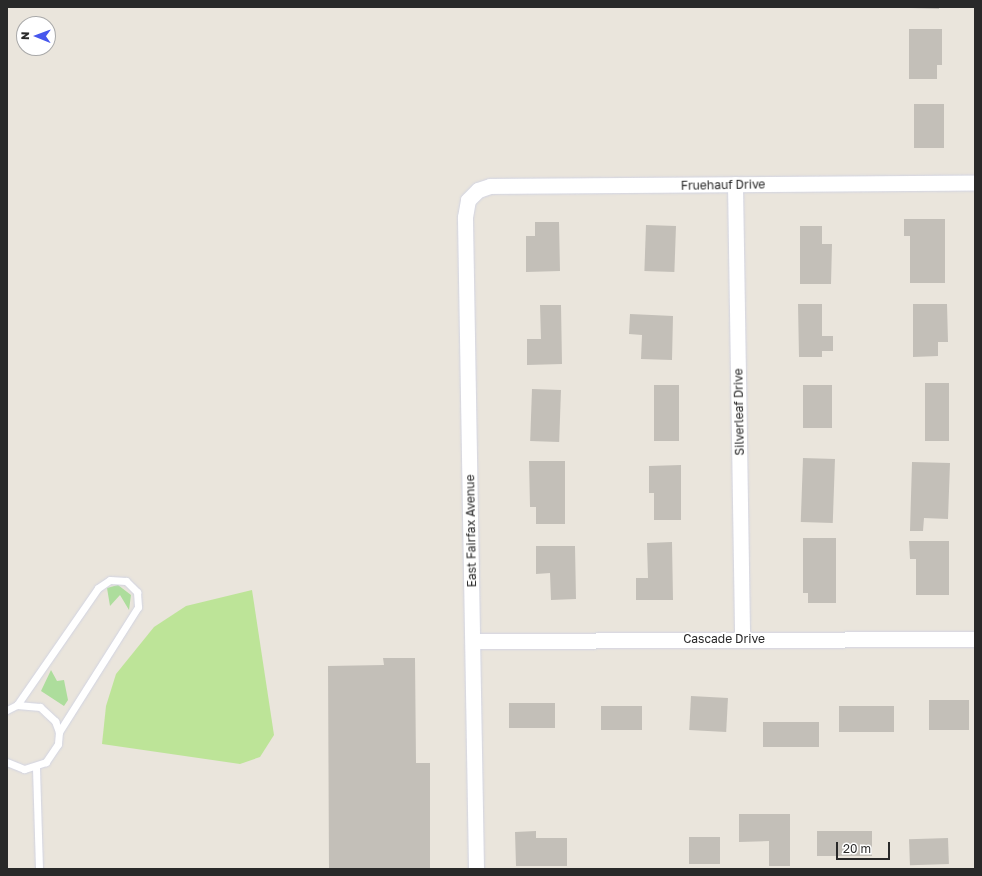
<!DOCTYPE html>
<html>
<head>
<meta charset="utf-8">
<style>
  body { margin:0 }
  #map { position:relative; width:982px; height:876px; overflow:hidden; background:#eae5dc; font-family:"Golos Text",sans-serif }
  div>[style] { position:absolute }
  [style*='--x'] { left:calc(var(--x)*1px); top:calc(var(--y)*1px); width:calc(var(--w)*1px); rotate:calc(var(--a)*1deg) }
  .green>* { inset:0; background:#addd9c }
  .pitch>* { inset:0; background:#bde498 }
  .building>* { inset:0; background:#c3bfb8; transform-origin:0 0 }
  .roads { filter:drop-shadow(0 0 1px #d1d3e1) drop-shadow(0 0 1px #d1d3e1) }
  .service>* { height:7px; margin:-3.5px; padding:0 3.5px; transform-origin:3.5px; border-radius:3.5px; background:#fff }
  .minor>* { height:15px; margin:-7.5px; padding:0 7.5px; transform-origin:7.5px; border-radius:7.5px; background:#fff }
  span { translate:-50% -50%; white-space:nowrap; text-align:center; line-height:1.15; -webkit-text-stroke:3.5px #fff; paint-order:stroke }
  .street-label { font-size:12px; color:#292929 }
  .frame { position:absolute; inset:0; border:8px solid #292929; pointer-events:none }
  .north { position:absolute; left:16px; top:16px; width:40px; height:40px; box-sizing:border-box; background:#fff; border:1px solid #a9a9a9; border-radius:50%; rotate:271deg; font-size:11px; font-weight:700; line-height:16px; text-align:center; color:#292929 }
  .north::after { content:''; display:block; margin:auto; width:14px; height:18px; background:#4757ed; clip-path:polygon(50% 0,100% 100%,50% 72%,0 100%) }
  .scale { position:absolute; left:836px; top:842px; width:54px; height:18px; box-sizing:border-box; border:2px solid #292929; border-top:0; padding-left:5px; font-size:12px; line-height:14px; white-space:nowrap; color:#292929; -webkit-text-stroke:3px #fff; paint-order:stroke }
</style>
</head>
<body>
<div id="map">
  <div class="green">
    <i style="clip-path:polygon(118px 585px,131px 595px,129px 610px,120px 595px,110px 606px,107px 588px)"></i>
    <i style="clip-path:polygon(51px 670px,57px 681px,64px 680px,68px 700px,64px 706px,41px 691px)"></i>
  </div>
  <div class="pitch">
    <i style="clip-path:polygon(252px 590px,274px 735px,260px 757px,240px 764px,102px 744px,106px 706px,116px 674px,154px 627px,186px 606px)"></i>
  </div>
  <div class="building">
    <i style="clip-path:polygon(910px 7px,939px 7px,939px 9px,910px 8px)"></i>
    <i style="clip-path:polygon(909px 29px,942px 29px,942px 65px,937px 65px,937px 79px,909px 79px)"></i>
    <i style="left:944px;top:104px;width:44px;height:30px;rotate:90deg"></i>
    <i style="clip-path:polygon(904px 219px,945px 219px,945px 283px,910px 283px,910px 236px,904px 236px)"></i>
    <i style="clip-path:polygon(535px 222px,559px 222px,560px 271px,526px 272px,526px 236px,535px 236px)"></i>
    <i style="left:646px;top:225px;width:30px;height:46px;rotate:2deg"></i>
    <i style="clip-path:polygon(800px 226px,822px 226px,822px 244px,832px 244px,831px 284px,800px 284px)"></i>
    <i style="clip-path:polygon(798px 304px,822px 304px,822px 336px,833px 336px,833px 351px,822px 351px,822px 357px,799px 357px)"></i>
    <i style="clip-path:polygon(913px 304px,947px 304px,948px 342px,938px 342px,938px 356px,913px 357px)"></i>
    <i style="clip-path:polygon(540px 305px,561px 305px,562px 364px,527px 365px,527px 339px,541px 339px)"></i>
    <i style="clip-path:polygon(630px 314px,673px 316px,672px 360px,641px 359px,642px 335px,629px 334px)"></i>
    <i style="left:925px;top:383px;width:24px;height:58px"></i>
    <i style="left:654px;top:385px;width:25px;height:56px"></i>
    <i style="left:803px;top:385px;width:29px;height:43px"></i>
    <i style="left:532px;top:389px;width:29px;height:52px;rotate:2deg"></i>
    <i style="left:803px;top:458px;width:32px;height:64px;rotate:2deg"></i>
    <i style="clip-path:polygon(529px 461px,565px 461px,565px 524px,536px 524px,536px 507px,530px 507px)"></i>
    <i style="clip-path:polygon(912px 462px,950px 463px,948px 519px,924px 518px,923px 531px,910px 531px)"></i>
    <i style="clip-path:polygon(681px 465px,681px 520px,654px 520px,654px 493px,649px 493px,649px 466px)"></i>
    <i style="clip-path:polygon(803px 538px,836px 538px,836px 603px,808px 603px,808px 593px,803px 593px)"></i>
    <i style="clip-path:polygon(909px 541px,949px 541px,949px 595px,916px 595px,916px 559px,910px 559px)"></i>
    <i style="clip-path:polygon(672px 542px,673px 600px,636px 600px,636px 578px,648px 578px,647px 543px)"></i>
    <i style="clip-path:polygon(536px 546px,575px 546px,576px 599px,551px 600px,550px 573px,536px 574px)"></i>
    <i style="clip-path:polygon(383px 658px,415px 658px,416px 763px,430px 763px,430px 869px,329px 869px,328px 666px,384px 665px)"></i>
    <i style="left:691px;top:696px;width:37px;height:34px;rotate:3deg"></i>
    <i style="left:929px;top:700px;width:40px;height:30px"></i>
    <i style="left:509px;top:703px;width:46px;height:25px"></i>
    <i style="left:642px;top:706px;width:24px;height:41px;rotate:90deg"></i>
    <i style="left:839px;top:706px;width:55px;height:26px"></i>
    <i style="left:763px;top:722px;width:56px;height:25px"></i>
    <i style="clip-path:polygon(739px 814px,790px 814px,790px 866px,769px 866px,769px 841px,739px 842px)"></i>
    <i style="clip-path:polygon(536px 831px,536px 838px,567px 838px,567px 866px,516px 866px,515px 832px)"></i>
    <i style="left:817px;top:831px;width:55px;height:25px"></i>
    <i style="left:689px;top:837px;width:31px;height:27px"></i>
    <i style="left:948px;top:838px;width:26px;height:39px;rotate:88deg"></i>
  </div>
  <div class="roads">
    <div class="service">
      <i style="--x:17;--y:705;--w:142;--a:-55.3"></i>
      <i style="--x:98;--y:588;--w:14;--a:-34"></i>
      <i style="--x:110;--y:580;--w:16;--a:4"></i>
      <i style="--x:126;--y:581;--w:16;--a:45"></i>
      <i style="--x:137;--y:592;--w:15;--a:86"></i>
      <i style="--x:138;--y:607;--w:148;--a:122.3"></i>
      <i style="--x:7;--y:710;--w:11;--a:-27"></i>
      <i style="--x:17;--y:705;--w:23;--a:5"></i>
      <i style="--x:40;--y:707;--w:21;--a:43"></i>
      <i style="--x:55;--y:721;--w:12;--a:70"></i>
      <i style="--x:59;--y:732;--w:12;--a:95"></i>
      <i style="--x:58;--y:744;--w:22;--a:124"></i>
      <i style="--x:46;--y:762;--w:23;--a:162"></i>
      <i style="--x:24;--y:769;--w:18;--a:-158"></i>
      <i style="--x:36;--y:768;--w:101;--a:88.3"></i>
    </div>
    <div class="minor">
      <i style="--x:735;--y:184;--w:455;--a:89.1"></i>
      <i style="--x:474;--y:641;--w:501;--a:-0.23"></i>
      <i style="--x:476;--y:869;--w:652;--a:-90.97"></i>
      <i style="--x:465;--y:217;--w:17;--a:-80"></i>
      <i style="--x:468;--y:200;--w:14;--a:-45"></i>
      <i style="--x:478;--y:190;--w:13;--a:-18"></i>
      <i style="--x:490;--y:186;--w:485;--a:-0.4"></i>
    </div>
  </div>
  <div class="street-label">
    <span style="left:723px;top:185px;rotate:-1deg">Fruehauf Drive</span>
    <span style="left:739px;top:412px;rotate:-91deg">Silverleaf Drive</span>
    <span style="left:471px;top:531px;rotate:-91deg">East Fairfax Avenue</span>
    <span style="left:724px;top:639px">Cascade Drive</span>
  </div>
  <div class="frame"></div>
  <div class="north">N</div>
  <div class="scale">20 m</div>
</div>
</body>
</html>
